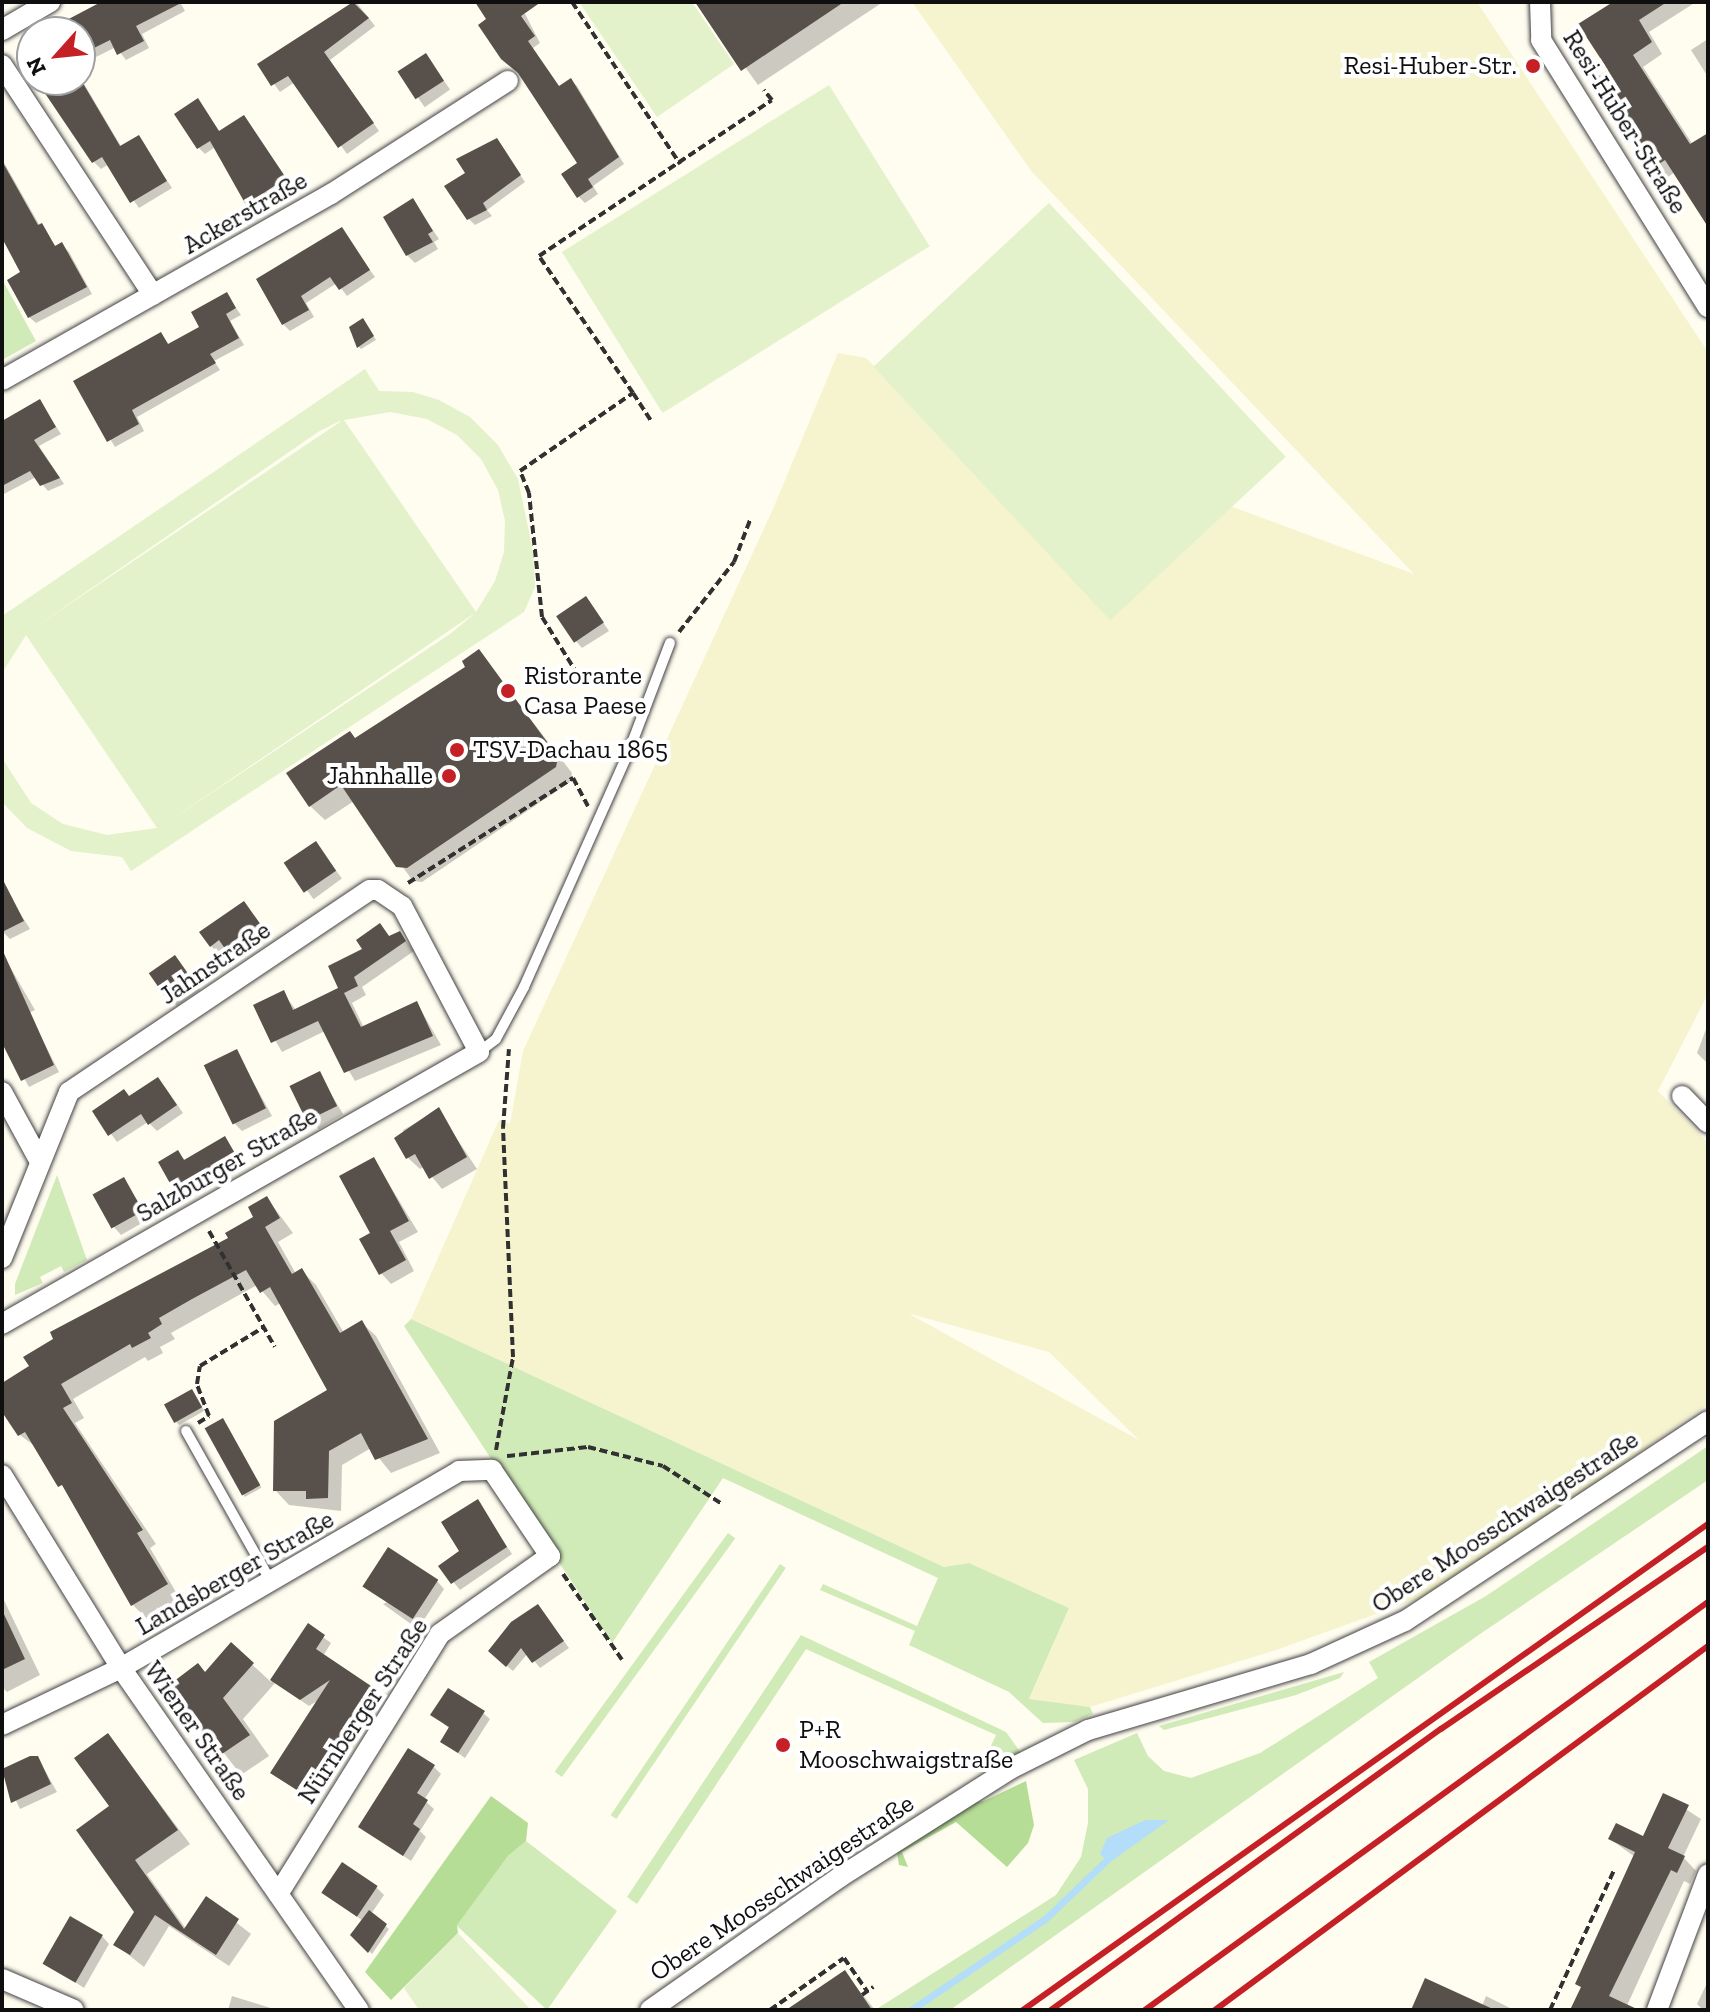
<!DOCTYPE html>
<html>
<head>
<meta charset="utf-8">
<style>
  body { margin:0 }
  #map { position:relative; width:1710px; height:2012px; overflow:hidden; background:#fffcf0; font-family:"Zilla Slab",serif }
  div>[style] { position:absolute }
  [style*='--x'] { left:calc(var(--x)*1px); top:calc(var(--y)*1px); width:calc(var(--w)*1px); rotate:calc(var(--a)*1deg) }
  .farmland>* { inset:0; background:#f6f4cf }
  .green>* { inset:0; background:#d1ebb8; transform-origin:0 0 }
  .forest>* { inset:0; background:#b5dd96 }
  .pitch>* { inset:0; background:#e3f2ca; transform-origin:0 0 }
  .water>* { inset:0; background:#b3ddf9 }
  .shadow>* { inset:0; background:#0003; transform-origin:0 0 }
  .stream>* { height:7px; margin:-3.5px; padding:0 3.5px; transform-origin:3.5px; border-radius:3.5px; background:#b3ddf9 }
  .building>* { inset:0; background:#58504a; transform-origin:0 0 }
  .path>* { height:4px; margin-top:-2px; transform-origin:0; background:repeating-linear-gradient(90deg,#313131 0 8px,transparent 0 12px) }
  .roads { filter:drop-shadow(0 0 2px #424242) drop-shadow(0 0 2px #424242) }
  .lane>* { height:10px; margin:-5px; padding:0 5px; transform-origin:5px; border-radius:5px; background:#fff }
  .street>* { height:20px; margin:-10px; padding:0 10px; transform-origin:10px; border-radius:10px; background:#fff }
  .rail>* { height:6px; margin:-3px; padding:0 3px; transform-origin:3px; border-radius:3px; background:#c52025 }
  .dots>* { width:22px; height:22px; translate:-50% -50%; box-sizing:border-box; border:4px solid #fff; border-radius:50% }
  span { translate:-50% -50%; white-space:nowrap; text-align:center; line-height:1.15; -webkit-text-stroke:8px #fff; paint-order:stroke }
  .poi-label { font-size:26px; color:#0f0f0f }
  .right { translate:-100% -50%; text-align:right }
  .left { translate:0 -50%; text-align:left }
  .street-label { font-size:26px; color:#0f0f0f }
  .frame { position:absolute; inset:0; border:4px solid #0f0f0f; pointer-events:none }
  .north { position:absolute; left:16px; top:16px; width:80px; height:80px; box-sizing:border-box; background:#fff; border:2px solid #9f9f9f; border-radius:50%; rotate:243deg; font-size:22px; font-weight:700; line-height:32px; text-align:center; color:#0f0f0f }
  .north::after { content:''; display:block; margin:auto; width:28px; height:36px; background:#c52025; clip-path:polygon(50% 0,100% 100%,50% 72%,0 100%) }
</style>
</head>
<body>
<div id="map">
  <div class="farmland">
    <i style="clip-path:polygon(evenodd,912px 2px,1477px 2px,1708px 352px,1708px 994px,1658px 1091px,1708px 1143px,1708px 1404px,1440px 1591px,1276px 1650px,1090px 1707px,1029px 1700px,1069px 1608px,969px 1563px,944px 1567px,411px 1319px,499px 1120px,510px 1124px,523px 1051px,773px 509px,838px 353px,866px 358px,1116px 606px,1230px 506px,1414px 574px,1032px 172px,912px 2px,911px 1314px,1049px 1352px,1139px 1440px,911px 1315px,911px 1314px)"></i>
  </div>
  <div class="green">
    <i style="clip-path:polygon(2px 279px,36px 341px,2px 360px)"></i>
    <i style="clip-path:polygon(57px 1175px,87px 1260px,64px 1272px,61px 1266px,40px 1277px,43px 1283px,15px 1295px,15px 1284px)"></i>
    <i style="clip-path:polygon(411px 1319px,944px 1567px,969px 1563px,1069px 1608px,1029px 1699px,1090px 1707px,1093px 1714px,1074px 1722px,1043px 1723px,1009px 1692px,909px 1645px,915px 1631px,820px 1590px,823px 1584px,917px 1626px,938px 1578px,723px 1478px,612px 1643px,404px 1326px)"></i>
    <i style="clip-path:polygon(1708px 1446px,1708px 1480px,1480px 1634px,950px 2010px,875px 2010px,1056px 1895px,1081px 1857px,1088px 1823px,1088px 1789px,1074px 1760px,1137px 1733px,1148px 1756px,1164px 1771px,1191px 1778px,1260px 1753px,1378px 1678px,1369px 1662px,1486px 1596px)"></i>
    <i style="left:728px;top:1533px;width:9px;height:295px;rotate:36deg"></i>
    <i style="left:780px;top:1564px;width:7px;height:303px;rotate:34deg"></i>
    <i style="clip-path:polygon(801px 1635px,1006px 1732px,1021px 1753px,1009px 1759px,990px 1748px,996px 1735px,806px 1649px,637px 1904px,627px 1897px)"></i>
    <i style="clip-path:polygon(1344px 1672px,1340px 1678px,1296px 1695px,1164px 1730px,1159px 1726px)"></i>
    <i style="clip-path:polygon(526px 1841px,617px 1911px,547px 2010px,456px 1925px,508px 1856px)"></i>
  </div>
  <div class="forest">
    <i style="clip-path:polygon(1026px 1781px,1034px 1825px,1028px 1843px,1007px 1867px,956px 1822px,902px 1852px,908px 1867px,899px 1865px,897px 1852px,967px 1803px,984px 1801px)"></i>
    <i style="clip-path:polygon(491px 1796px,528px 1823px,526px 1841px,508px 1856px,457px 1925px,458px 1933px,391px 2000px,365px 1972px)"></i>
  </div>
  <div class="pitch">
    <i style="clip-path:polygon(579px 2px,692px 2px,734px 64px,657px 117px)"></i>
    <i style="left:829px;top:85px;width:190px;height:315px;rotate:58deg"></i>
    <i style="left:1049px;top:203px;width:347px;height:240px;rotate:47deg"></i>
    <i style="clip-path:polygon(evenodd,365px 369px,379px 391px,413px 392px,439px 400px,470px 417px,498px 445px,518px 479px,533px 551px,535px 587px,524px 612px,131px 871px,122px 857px,71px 851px,27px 828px,2px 802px,2px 758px,31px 803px,63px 824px,107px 835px,157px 828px,26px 635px,2px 673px,2px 616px,365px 369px,390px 412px,427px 419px,457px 435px,481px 459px,498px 490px,505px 521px,504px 552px,495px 581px,476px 612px,344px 420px,390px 412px,365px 369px,340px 421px,340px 422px,31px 630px,318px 432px,340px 421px,365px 369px,473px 615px,450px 634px,162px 826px,472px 615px,473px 615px)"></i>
    <i style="clip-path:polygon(458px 1933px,531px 2010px,419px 2010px,404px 1988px)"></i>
  </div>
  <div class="water">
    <i style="clip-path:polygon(1145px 1820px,1169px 1820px,1109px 1863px,1100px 1854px,1107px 1838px)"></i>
  </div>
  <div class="shadow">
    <i style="clip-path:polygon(103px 2px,180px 2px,185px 11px,142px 34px,149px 48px,126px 60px,116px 47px,80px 65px,80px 32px,48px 32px)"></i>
    <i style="clip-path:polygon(356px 2px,375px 26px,330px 60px,379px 131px,347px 154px,295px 82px,280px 92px,260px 65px)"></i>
    <i style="clip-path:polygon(477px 2px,519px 2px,540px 43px,533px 48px,560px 88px,571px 80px,577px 86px,624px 164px,593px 186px,598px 194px,585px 203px,579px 197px,579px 164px)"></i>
    <i style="clip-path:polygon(698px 2px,883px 2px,758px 85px)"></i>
    <i style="clip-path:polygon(1617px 2px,1696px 2px,1649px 32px,1662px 54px,1643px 67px,1693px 145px,1708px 135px,1708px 224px,1675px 172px,1668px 177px,1656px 166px,1611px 71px)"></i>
    <i style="clip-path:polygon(1708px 39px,1708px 77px,1691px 50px)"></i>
    <i style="clip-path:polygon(32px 41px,32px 71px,18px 48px)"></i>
    <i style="left:426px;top:55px;width:42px;height:31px;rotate:55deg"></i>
    <i style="clip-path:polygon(80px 77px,122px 148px,138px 137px,172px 188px,139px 208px,109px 164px,101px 169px,94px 162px,38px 80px)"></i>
    <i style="clip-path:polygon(198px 101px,220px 133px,244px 117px,291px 185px,254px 210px,215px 147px,205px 154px,199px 148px)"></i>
    <i style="clip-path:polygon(496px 140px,525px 182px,487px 210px,492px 216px,475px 225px,469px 219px,468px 173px)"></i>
    <i style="clip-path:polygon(2px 159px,40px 226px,57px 248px,62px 245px,69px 252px,92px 294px,36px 323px,29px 317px,23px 273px,2px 235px)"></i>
    <i style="clip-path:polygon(413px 201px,439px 239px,434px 242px,438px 249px,415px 263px,407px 255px)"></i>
    <i style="clip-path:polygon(341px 229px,375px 277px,347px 296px,337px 283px,306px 303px,314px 317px,290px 331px,283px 324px)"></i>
    <i style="clip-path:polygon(227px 295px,241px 315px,230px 321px,244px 345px,214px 361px,220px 370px,137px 417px,144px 431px,115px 447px,76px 382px,161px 334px,169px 345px,202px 328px)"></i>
    <i style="clip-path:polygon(366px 324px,376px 340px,361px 349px,358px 346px)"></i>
    <i style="clip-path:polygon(40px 402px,61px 434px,39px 446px,64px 484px,48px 491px,36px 477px,2px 495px,2px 423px)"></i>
    <i style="clip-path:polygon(586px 598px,609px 631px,582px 648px,575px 640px)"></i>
    <i style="clip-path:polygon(479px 652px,572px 773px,570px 782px,422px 882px,413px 881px,354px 801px,325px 820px,310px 806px,356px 740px,468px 667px)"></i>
    <i style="left:316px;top:843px;width:44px;height:35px;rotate:54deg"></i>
    <i style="clip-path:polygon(11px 899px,30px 929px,10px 939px,2px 931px,2px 903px)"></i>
    <i style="clip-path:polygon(244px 903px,267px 933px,235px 956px,227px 947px,218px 953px,211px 946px)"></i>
    <i style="clip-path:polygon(380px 926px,391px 938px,400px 933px,414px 951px,362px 987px,366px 995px,352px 1003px,364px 1028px,417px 1003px,441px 1045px,355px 1081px,325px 1031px,282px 1052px,255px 1006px,283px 993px,296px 1010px,341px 988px)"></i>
    <i style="clip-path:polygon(2px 953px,35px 1010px,29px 1013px,59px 1072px,29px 1087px,2px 1038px)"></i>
    <i style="clip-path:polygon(175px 958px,200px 990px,177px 1006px,169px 999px)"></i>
    <i style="clip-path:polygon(1708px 1024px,1708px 1064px,1697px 1053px)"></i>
    <i style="clip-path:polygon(236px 1051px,272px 1116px,242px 1131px,235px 1124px)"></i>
    <i style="left:319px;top:1074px;width:47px;height:29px;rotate:59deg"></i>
    <i style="clip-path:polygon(165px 1087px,183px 1113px,157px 1131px,148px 1122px,117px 1142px,95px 1112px)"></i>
    <i style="clip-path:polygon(438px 1110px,477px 1169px,442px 1189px,424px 1167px,420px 1169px,408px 1158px,403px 1130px)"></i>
    <i style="clip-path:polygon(225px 1138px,243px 1165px,185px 1200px,160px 1163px,178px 1153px,186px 1161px)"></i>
    <i style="clip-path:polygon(374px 1159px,418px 1232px,399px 1242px,414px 1271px,391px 1284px,381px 1273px,373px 1234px)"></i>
    <i style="clip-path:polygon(124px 1180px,149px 1219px,121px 1235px,114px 1227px)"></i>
    <i style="clip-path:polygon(267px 1198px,293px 1233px,278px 1242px,296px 1274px,302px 1271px,316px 1285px,344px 1333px,362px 1323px,376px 1336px,440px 1453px,391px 1473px,371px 1448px,342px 1465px,341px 1511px,289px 1505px,275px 1490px,330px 1391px,281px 1303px,275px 1306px,257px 1285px,171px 1333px,175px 1339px,160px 1347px,163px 1353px,148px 1361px,145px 1357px,73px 1399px,84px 1418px,75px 1423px,156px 1544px,150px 1548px,180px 1599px,147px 1619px,133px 1605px,72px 1498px,36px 1447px,20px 1435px,2px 1406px,2px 1385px,230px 1238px,256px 1217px)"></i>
    <i style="clip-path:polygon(195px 1395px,204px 1411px,179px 1425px,176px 1422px)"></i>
    <i style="left:226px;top:1424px;width:73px;height:19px;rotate:61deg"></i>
    <i style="clip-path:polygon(477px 1502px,512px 1554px,460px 1590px,441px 1567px,462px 1551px)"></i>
    <i style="clip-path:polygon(437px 1581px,444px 1589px,418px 1629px,383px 1604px)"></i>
    <i style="clip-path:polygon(2px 1596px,40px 1675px,7px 1692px,2px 1687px)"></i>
    <i style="clip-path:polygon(538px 1607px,569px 1648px,540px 1668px,528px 1653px,513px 1671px,496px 1657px)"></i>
    <i style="clip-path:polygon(308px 1626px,331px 1643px,323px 1656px,380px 1697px,311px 1800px,273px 1773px,320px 1699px,309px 1706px,275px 1683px,243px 1719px,269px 1756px,241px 1775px,172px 1686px,206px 1674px,231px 1645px,271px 1682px)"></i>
    <i style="clip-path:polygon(483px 1713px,490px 1719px,465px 1758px,442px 1742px,450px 1729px,433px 1715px)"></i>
    <i style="clip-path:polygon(108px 1735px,190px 1844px,147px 1874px,186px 1929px,206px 1899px,251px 1934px,229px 1966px,169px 1926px,144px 1967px,116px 1945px,136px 1912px,112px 1807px)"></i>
    <i style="clip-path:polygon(38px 1758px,57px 1792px,20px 1809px,2px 1772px)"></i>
    <i style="clip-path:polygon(434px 1767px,441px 1774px,424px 1800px,434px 1809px,420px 1831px,426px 1837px,411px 1861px,360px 1827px)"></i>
    <i style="clip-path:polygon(1664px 1795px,1701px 1819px,1683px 1857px,1696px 1871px,1690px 1884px,1684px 1881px,1625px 2010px,1572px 2010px,1582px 1988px,1578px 1984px,1635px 1857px,1610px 1839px,1644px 1839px)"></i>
    <i style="clip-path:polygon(377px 1888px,384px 1895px,371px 1914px,389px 1929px,372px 1954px,353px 1935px,363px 1921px,324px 1892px)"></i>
    <i style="clip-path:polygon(102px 1936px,109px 1944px,84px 1988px,46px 1963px)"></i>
    <i style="clip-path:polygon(844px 1972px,875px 2010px,790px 2010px)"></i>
    <i style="clip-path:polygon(1708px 1981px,1708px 2010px,1703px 2010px,1697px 2004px)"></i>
    <i style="clip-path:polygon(232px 1996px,277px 2010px,228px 2010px)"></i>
    <i style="clip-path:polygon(1486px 1996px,1514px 2010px,1413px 2010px,1482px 2006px)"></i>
  </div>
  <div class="stream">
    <i style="--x:911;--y:2010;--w:162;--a:-34.2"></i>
    <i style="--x:1045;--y:1919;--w:94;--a:-43.7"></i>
  </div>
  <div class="building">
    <i style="clip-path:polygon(101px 2px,183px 2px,136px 26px,144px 41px,117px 55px,110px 40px,80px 55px,80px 32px,44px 32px)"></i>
    <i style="clip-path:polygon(353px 2px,369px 18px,324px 52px,374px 123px,338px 148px,288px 76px,271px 86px,257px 64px)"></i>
    <i style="clip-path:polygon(475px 2px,541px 2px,521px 16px,535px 36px,528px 41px,559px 86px,571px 78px,619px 157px,588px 179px,593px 187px,577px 198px,561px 174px,577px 163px,518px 73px,501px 59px,478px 25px,486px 19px)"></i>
    <i style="clip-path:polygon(695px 2px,844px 2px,741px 71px)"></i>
    <i style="clip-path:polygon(1613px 2px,1667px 2px,1639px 20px,1652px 42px,1633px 55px,1690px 144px,1708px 133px,1708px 227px,1665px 160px,1654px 167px,1597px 77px,1608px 70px,1578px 24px)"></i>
    <i style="left:426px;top:53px;width:33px;height:34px;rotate:57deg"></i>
    <i style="clip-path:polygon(36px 80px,81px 80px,120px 146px,139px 135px,167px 181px,130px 203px,102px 157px,92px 163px)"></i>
    <i style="clip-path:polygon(198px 98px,219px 131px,244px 115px,286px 178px,246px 205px,210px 141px,197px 149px,174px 114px)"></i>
    <i style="clip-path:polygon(497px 138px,521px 175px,483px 203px,487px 210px,467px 220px,444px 186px,465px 173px,456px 159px)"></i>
    <i style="clip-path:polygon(2px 161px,38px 225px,42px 223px,55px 246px,62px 242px,87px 287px,28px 318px,7px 280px,20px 272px,2px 238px)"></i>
    <i style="clip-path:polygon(413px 198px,433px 231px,428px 234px,433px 242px,406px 256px,383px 217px)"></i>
    <i style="clip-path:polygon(342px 227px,370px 270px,339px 290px,330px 277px,301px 296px,309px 310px,282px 325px,256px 279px)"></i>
    <i style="clip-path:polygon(227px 292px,236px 308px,226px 314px,239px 338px,210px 354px,216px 363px,132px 410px,139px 424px,107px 442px,73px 381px,161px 332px,168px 344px,199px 327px,191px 312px)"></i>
    <i style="clip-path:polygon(363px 318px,374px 336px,357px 348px,349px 327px)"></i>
    <i style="clip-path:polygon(40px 399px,56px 427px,34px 440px,60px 478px,40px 486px,30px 471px,2px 486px,2px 421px)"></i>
    <i style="left:586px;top:596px;width:32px;height:36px;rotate:56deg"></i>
    <i style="clip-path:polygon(479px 649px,558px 757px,556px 767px,407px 868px,396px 867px,341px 785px,309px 807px,286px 773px,350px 731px,355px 738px,465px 667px,462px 661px)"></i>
    <i style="left:316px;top:841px;width:36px;height:39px;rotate:56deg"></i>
    <i style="clip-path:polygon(2px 878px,24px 921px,2px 932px)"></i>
    <i style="clip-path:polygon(244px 901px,261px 925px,226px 950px,219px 940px,210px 947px,199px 932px)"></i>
    <i style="clip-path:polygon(380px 923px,389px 936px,400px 931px,406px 941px,354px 977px,358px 986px,344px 993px,361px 1027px,417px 1001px,433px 1036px,344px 1073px,318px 1021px,271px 1043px,253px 1005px,284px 990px,293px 1010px,338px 988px,328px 966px,362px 949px,356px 940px)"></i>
    <i style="clip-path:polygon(2px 949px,54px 1065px,21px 1081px,2px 1043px)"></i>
    <i style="left:175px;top:955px;width:33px;height:32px;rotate:55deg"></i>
    <i style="left:237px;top:1049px;width:66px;height:37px;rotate:64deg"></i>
    <i style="left:320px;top:1071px;width:39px;height:34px;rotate:64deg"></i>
    <i style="clip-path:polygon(158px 1077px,177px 1105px,148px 1125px,141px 1114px,108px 1136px,92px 1111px,124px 1089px,129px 1096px)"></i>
    <i style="clip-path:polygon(439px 1107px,467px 1157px,429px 1179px,415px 1154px,406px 1159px,394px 1138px)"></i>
    <i style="clip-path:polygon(225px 1136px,237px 1157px,176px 1194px,158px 1162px,178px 1150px,184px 1160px)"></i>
    <i style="clip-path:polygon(374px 1157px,409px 1221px,390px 1231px,406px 1260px,379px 1275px,359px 1239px,370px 1233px,339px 1176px)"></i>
    <i style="left:124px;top:1177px;width:39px;height:36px;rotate:61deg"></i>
    <i style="clip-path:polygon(267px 1196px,280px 1218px,265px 1227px,292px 1274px,302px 1268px,340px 1333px,362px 1320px,428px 1439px,375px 1460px,361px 1433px,329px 1451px,328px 1498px,306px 1499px,306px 1491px,273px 1491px,274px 1421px,327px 1390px,270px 1287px,260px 1293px,246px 1270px,192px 1299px,159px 1318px,162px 1324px,148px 1333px,151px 1338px,132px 1348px,130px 1344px,61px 1384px,72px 1403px,63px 1408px,143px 1530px,137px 1533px,168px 1584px,131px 1606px,62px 1485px,58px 1487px,25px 1432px,18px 1436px,2px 1412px,2px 1383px,29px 1366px,23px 1357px,53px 1339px,50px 1332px,228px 1238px,225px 1233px,253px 1217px,248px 1207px)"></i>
    <i style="left:192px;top:1389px;width:21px;height:32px;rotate:61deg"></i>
    <i style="left:223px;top:1418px;width:77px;height:21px;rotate:61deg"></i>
    <i style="clip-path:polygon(478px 1499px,507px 1547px,451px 1584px,438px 1566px,459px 1551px,441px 1522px)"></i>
    <i style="left:388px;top:1547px;width:60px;height:47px;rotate:33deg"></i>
    <i style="clip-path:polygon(538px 1604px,564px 1641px,532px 1663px,521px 1648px,506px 1667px,488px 1651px,511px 1622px)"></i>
    <i style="clip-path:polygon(2px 1610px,25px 1659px,2px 1670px)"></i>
    <i style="clip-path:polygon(308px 1623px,325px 1635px,316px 1649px,374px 1688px,303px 1794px,270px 1773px,330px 1680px,300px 1700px,270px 1680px)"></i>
    <i style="clip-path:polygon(231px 1642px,254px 1663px,223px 1698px,250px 1735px,219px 1756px,169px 1685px,198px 1663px,205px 1672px)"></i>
    <i style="clip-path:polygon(448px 1688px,485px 1711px,458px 1753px,440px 1742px,449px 1727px,430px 1715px)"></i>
    <i style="clip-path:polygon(108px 1733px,178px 1830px,135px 1860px,184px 1929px,206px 1896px,239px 1919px,216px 1955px,155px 1915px,130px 1955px,113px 1945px,134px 1912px,76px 1830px,109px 1806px,74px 1758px)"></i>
    <i style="clip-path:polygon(408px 1748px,435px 1765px,417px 1793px,428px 1800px,413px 1824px,420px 1829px,403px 1856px,358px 1827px)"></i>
    <i style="clip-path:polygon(30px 1756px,38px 1756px,51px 1784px,11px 1803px,2px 1769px)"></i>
    <i style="clip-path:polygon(1663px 1793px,1689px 1805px,1668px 1848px,1685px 1856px,1677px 1873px,1671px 1870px,1609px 1996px,1639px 2010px,1570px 2010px,1581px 1987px,1575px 1984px,1635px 1852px,1608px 1839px,1616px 1823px,1643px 1836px)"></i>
    <i style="left:342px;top:1862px;width:43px;height:37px;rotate:34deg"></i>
    <i style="clip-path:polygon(369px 1910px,387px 1924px,368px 1953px,350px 1935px)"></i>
    <i style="left:70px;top:1916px;width:38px;height:55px;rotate:30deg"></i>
    <i style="clip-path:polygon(845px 1970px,872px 2010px,786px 2010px)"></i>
    <i style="clip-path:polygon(1425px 1978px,1495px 2010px,1411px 2010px)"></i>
  </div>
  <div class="path">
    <i style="--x:572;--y:2;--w:195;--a:56.3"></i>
    <i style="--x:633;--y:393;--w:35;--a:57"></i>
    <i style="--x:679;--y:632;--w:89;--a:-51.8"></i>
    <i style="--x:734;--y:562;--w:45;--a:-69.1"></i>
    <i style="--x:578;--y:675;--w:68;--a:-121.8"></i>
    <i style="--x:542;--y:617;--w:125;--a:-96"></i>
    <i style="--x:529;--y:493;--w:24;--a:-112"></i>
    <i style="--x:520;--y:471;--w:137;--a:-34.6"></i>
    <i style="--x:633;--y:393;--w:166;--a:-124.5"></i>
    <i style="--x:539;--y:256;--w:280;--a:-33.8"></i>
    <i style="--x:772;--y:100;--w:13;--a:-129"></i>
    <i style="--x:408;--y:883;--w:196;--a:-32.5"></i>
    <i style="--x:573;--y:778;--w:32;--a:62"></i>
    <i style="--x:209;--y:1231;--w:133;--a:60.4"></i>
    <i style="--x:198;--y:1423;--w:13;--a:-32"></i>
    <i style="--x:209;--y:1416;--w:34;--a:-111"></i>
    <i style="--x:197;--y:1384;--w:18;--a:-81"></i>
    <i style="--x:200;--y:1366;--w:75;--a:-31.4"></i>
    <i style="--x:496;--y:1450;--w:95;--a:-79.6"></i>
    <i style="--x:513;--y:1357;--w:229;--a:-92.5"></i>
    <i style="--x:503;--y:1128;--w:79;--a:-85.7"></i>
    <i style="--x:507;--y:1456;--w:81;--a:-6.3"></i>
    <i style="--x:588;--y:1447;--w:77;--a:14.2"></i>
    <i style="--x:663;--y:1466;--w:70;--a:32.8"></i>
    <i style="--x:563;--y:1574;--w:104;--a:55.5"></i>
    <i style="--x:862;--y:1995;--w:14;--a:-36"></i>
    <i style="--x:770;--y:2010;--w:90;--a:-35.1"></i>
    <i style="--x:844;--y:1958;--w:40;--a:55.1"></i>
    <i style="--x:1550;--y:2010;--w:154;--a:-65.4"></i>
  </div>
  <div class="roads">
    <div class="lane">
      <i style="--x:479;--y:1052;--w:21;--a:-37"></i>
      <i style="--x:496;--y:1039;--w:59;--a:-61.7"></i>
      <i style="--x:524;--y:987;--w:253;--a:-66"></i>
      <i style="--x:627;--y:756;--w:121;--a:-69.2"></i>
      <i style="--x:186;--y:1431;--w:173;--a:60.6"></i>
    </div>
    <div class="street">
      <i style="--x:1540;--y:2;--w:38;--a:88"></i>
      <i style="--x:1541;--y:40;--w:315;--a:58"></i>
      <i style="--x:2;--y:30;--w:56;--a:-30.3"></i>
      <i style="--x:2;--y:65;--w:275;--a:56.7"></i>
      <i style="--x:2;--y:380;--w:378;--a:-29.5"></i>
      <i style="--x:331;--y:194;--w:210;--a:-32.6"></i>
      <i style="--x:2;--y:1092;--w:77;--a:61.4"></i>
      <i style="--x:1682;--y:1096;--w:37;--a:46"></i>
      <i style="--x:2;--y:1258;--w:179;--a:-68"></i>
      <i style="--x:69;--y:1092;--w:362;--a:-33.9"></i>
      <i style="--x:370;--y:890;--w:8;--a:0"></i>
      <i style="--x:378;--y:890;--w:29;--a:34"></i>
      <i style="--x:402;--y:906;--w:165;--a:62.2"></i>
      <i style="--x:479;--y:1052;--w:549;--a:150.31"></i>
      <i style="--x:2;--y:1475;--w:227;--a:58.3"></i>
      <i style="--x:121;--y:1668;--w:417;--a:55.2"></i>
      <i style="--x:2;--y:1725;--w:132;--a:-25.6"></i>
      <i style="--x:121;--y:1668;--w:391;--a:-30.2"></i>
      <i style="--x:459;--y:1471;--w:33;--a:-2"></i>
      <i style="--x:492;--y:1470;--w:104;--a:56"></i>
      <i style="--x:550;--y:1556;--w:135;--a:144.7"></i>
      <i style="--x:440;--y:1634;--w:306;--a:121.9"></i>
      <i style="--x:2;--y:1979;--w:78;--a:23.3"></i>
      <i style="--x:650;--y:2010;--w:232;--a:-35"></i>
      <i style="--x:840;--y:1877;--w:201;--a:-32.4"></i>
      <i style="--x:1010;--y:1769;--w:87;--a:-26.6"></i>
      <i style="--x:1088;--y:1730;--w:233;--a:-16.5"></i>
      <i style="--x:1311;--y:1664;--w:103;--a:-24.6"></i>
      <i style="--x:1405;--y:1621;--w:363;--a:-33.4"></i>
      <i style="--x:1657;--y:2010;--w:145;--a:-69.4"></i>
    </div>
  </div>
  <div class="rail">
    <i style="--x:1023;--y:2010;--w:840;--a:-35.36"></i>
    <i style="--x:1051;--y:2010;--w:481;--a:-35.8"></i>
    <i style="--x:1441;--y:1729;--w:323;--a:-34.3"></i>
    <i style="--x:1145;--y:2010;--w:695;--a:-35.93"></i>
    <i style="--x:1215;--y:2010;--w:613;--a:-36.44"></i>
  </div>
  <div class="dots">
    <i style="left:1533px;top:66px;background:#c52025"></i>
    <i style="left:508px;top:691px;background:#c52025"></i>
    <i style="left:457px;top:750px;background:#c52025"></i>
    <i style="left:449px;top:776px;background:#c52025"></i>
    <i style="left:783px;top:1745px;background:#c52025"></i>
  </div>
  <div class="poi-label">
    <span class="right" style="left:1517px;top:66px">Resi-Huber-Str.</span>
    <span class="left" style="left:524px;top:691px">Ristorante<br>Casa Paese</span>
    <span class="left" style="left:473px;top:750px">TSV-Dachau 1865</span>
    <span class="right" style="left:433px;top:776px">Jahnhalle</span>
    <span class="left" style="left:799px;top:1745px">P+R<br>Mooschwaigstraße</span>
  </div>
  <div class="street-label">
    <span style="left:1625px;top:122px;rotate:58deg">Resi-Huber-Straße</span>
    <span style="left:245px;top:213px;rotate:-30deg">Ackerstraße</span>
    <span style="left:215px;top:963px;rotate:-34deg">Jahnstraße</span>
    <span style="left:227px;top:1165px;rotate:-30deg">Salzburger Straße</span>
    <span style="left:1505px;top:1522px;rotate:-33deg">Obere Moosschwaigestraße</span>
    <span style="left:235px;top:1573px;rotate:-30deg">Landsberger Straße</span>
    <span style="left:363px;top:1711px;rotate:-57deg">Nürnberger Straße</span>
    <span style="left:197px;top:1731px;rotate:55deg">Wiener Straße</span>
    <span style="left:782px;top:1888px;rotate:-34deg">Obere Moosschwaigestraße</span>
  </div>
  <div class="frame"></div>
  <div class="north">N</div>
</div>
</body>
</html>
